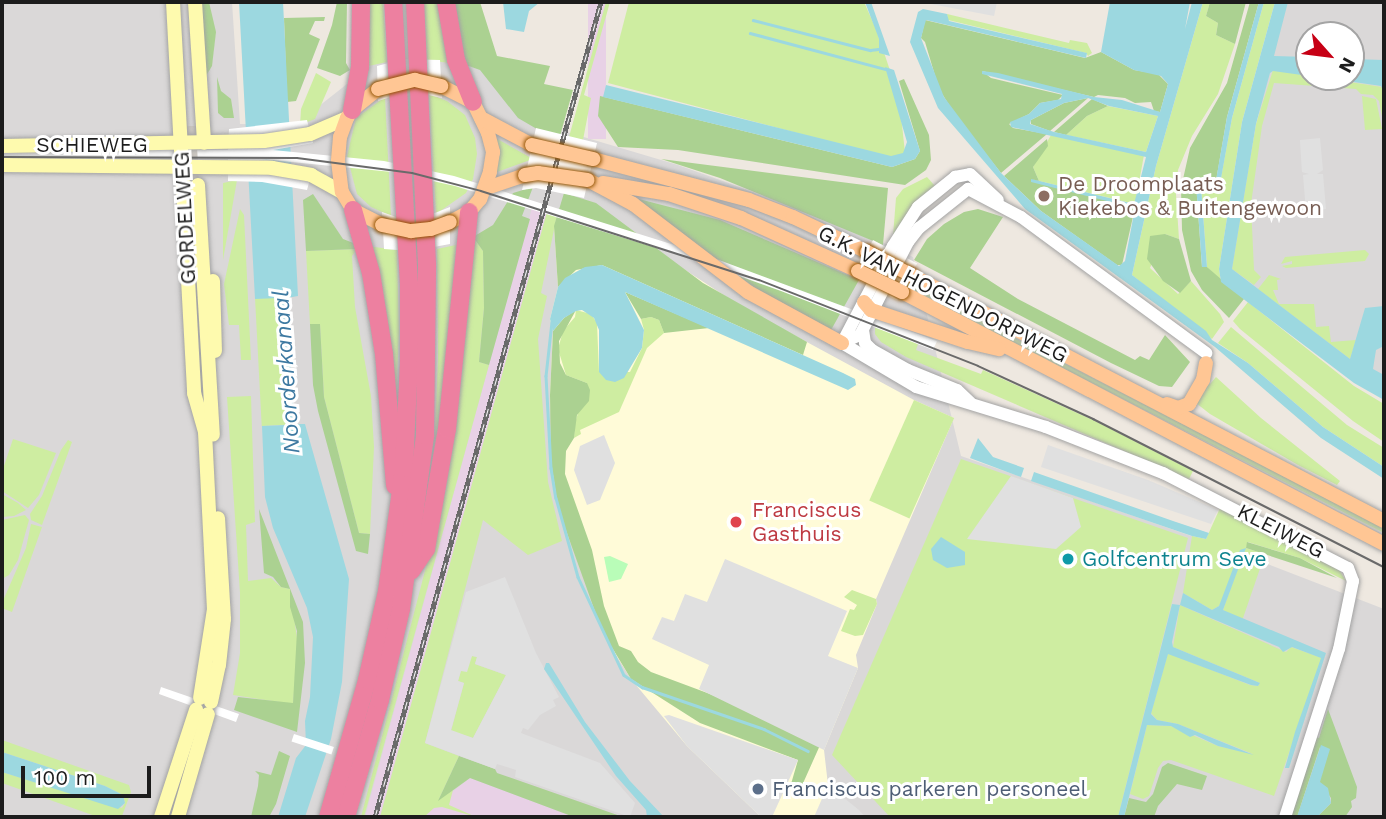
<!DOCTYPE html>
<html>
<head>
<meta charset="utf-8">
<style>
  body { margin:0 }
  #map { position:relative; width:1386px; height:819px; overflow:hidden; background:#eee8e0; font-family:"Work Sans",sans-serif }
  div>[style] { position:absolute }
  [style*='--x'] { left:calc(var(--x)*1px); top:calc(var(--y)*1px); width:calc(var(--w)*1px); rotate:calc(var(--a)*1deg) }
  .residential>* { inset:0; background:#dad8d8 }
  .industrial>* { inset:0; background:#e8d1e6; transform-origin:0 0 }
  .education>* { inset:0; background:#fffbd8 }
  .grass>* { inset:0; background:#ceeda1; transform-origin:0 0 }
  .forest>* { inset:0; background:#abd191 }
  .park>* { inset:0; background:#b9fdb8 }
  .parking>* { inset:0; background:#e0e0e0 }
  .water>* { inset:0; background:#9cd8e0 }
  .pier>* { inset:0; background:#fff; transform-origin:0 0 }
  .stream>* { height:2.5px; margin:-1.25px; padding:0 1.25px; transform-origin:1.25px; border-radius:1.25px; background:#9cd8e0 }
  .secondary-tunnel>* { height:14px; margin-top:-7px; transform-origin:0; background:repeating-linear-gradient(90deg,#cec9c3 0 14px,transparent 0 21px) }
  .roads { filter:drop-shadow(0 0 2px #a3a3a3) drop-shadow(0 0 2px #a3a3a3) }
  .tertiary>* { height:12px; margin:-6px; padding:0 6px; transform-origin:6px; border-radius:6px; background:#fff }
  .secondary>* { height:14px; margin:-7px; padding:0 7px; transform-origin:7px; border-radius:7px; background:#fefaae }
  .primary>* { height:14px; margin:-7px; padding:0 7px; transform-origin:7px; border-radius:7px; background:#ffc694 }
  .motorway>* { height:18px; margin:-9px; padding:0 9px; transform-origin:9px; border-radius:9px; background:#ed80a0 }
  .tram>* { height:2px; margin:-1px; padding:0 1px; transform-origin:1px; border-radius:1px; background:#6a6a6a }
  .rail>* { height:5px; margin-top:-2.5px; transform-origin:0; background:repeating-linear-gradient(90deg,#fff 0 8px,#6a6a6a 0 16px); box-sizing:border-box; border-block:2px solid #6a6a6a }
  .bridges { filter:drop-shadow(0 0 2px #935300) drop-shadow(0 0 2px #935300) }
  .primary-bridge>* { height:14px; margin:-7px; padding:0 7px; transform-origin:7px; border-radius:7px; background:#ffc694 }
  .dots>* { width:19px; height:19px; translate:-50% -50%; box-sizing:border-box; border:4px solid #fff; border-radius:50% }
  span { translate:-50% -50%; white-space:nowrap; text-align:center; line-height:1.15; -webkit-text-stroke:6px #fff; paint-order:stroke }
  .street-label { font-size:21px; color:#1c1c1c }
  .education-label { font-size:21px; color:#785e54 }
  .left { translate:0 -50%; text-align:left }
  .health-label { font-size:21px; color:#be3a42 }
  .culture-label { font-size:21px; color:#0d838f }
  .service-label { font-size:21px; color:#4e5e75 }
  .water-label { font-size:23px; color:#3d79a1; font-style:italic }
  .frame { position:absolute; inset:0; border:4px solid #1c1c1c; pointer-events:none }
  .north { position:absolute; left:1295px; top:21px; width:70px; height:70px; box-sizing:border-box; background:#fff; border:2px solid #a4a4a4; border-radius:50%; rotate:118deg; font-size:19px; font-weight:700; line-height:28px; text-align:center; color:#1c1c1c }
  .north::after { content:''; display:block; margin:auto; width:24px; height:32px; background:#c70015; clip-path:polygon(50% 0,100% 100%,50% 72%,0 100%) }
  .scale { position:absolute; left:21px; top:766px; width:130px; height:32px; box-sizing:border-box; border:4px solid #1c1c1c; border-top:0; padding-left:9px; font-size:21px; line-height:24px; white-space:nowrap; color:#1c1c1c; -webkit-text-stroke:5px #fff; paint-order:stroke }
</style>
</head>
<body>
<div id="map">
  <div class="residential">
    <i style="clip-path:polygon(2px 2px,232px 2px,240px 124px,295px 125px,380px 58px,496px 59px,550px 127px,678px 165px,849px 226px,913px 257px,961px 456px,1226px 548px,1384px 609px,1384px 817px,2px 817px)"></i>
    <i style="clip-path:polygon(evenodd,1281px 2px,1384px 2px,1384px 392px,1227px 274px,1281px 2px,1309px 35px,1351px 35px,1351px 77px,1309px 77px,1309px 35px)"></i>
  </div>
  <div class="industrial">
    <i style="left:588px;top:2px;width:18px;height:137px"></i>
    <i style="clip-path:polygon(532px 208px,547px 212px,455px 549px,380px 817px,365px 817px)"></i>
    <i style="clip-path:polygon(470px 778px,574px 817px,420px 817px)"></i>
  </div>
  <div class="education">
    <i style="clip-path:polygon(554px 226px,679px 266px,742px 307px,914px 400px,954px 418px,876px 599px,877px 604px,856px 655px,858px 668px,824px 750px,828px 785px,865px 817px,761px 817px,687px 746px,631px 679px,609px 644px,558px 508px,554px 485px,550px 395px,553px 331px,550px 319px,558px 287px)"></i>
  </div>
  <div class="grass">
    <i style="clip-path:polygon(364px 2px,383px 2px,387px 62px,364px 67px)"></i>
    <i style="clip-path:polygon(424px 2px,440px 2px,449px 63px,427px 60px)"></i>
    <i style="clip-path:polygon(606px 2px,610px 2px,584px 95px,591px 98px,583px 140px,569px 137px)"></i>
    <i style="clip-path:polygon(629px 2px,864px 2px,876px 29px,899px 97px,906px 162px,608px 83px)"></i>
    <i style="clip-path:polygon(1203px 2px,1210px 2px,1206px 16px,1218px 23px,1216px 35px,1235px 44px,1218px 94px,1192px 136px,1178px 170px,1176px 194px,1179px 239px,1165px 234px,1150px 268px,1178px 294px,1191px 281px,1220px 314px,1224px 322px,1212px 339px,1132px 275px,1156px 166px)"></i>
    <i style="clip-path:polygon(1264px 2px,1275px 2px,1242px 122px,1219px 269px,1221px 282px,1207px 267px,1201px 186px,1220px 183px,1232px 118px)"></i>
    <i style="clip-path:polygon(947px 14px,1069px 43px,1070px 40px,1087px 43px,1092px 53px,1088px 56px,1086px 53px,948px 20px)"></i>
    <i style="clip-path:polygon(1273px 70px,1382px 87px,1384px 127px,1379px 101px,1373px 95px,1361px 94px,1356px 89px,1274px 83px,1262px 126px,1251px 204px,1254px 270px,1261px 277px,1254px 285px,1232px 269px,1256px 124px)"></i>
    <i style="clip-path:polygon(316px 73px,331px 82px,315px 119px,300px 125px,301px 109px)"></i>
    <i style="clip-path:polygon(429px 94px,447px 101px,465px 115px,475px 138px,477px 154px,473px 179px,466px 193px,436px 214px)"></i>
    <i style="clip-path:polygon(1362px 96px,1376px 99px,1382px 129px,1365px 130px)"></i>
    <i style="clip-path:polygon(385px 97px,391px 216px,371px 207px,357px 194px,347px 156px,356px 118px)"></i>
    <i style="clip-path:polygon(1108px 106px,1158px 116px,1146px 152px,1066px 135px,1087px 116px)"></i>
    <i style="clip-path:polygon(1051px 135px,1144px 155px,1135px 204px,1039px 181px,1033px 167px)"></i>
    <i style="clip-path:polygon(492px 136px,533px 159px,497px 172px)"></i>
    <i style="clip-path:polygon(927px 177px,935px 186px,893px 236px,896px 198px,903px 189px)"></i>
    <i style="clip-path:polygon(237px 180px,223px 260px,223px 183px)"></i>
    <i style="clip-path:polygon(240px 209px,244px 215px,251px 360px,241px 360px,239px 325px,229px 325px,224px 284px)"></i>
    <i style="clip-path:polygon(547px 212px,557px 215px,541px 293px,547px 296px,538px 339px,548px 482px,562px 541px,528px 555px,483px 520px,425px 743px,459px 756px,439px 799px,453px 790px,449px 805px,476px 817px,442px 807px,434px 808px,424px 817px,380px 817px)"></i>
    <i style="clip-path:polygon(473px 237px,483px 251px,484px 308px,479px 362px,489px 365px,364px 817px,361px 817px,446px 490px,462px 374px)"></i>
    <i style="clip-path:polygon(456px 245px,448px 359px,433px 481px,438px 357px,437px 249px)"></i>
    <i style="clip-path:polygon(367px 246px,397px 250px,399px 332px,394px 449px)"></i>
    <i style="clip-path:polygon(357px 249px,352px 256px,355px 307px,371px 396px,374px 447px,370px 534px,359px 533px,324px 397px,320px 324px,310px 324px,306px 251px)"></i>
    <i style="clip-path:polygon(1365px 250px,1369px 254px,1365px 261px,1286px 268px,1282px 266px,1292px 264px,1292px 261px,1281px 264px,1285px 257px)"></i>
    <i style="clip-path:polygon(1269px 275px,1281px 279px,1277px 280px,1278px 290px,1273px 290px,1279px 304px,1314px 304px,1316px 327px,1329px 326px,1331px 342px,1356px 340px,1350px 359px,1258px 289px)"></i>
    <i style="clip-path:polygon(907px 283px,1384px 527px,1384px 533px,905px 287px)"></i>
    <i style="left:279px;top:297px;width:128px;height:24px;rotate:87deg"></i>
    <i style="clip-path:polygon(1248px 302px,1354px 386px,1384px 404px,1384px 442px,1353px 421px,1240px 329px,1233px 321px)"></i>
    <i style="clip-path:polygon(576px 310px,591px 314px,597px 323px,599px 372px,630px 372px,642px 348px,644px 330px,641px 319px,651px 317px,659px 320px,664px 333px,647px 348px,619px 412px,580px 430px,581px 434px,574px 438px,575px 423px,587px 383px,566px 375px,558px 349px,563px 331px,575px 317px)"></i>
    <i style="clip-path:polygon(875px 326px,918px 344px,916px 350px,981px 374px,983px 370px,1095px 421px,1193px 471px,1189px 479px,906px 357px,881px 342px,875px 334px)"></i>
    <i style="clip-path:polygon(1231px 327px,1347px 425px,1384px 448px,1384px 467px,1323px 427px,1248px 363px,1218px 343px)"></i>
    <i style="clip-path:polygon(1216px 377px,1261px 418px,1340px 481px,1337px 485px,1298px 465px,1210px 414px,1196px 403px,1207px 384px,1210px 384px)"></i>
    <i style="clip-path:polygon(251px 396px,255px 522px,246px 525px,248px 581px,271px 578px,281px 587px,290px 589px,298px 645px,293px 704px,233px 695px,240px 653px,240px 593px,227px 397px)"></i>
    <i style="left:914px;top:400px;width:44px;height:110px;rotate:24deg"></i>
    <i style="clip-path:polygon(13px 439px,56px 453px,39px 495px,28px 508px,2px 491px,2px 472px)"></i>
    <i style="clip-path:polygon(68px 440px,72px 442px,42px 525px,31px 520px,30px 514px,42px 496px,61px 450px)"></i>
    <i style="clip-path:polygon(961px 459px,1188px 538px,1118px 817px,890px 817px,832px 755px)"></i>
    <i style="clip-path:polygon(2px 494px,18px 503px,26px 510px,14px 516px,2px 517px)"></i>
    <i style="clip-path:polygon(1220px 508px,1338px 568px,1346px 581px,1300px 558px,1248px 542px,1246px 548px,1265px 554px,1242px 621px,1223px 610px,1245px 548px,1224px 597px,1219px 606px,1212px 610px,1183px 593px,1192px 536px,1206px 539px)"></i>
    <i style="clip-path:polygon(25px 515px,29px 520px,18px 560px,9px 575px,2px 579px,2px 520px)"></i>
    <i style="clip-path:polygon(31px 524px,42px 527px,12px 612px,2px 608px,2px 603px,26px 548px)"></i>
    <i style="clip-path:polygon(852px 590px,876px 599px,877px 604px,863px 635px,855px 636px,841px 631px,850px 609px,854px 610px,857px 605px,844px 597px)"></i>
    <i style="clip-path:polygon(1180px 605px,1286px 652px,1291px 647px,1322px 658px,1274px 796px,1171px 760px,1163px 761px,1158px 768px,1149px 796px,1143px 799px,1130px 794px,1147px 725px,1171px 726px,1218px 746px,1253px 754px,1178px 724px,1157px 720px,1151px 713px,1168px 653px,1250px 685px,1258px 686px,1260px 683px,1173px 647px)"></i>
    <i style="clip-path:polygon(472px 656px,477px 657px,475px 664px,506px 675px,473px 738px,451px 731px,464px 683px,458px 681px,461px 670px)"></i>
    <i style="clip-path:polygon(2px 740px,129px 785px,131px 792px,122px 816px,98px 817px,2px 783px,2px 772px,122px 808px,125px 803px,123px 795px,105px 786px,2px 752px)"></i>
  </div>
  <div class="forest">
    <i style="clip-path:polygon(201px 2px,209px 2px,216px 32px,212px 66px,206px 76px)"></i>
    <i style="clip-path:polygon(337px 2px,347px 2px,346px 63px,350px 70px,340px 76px,317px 68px,332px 25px)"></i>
    <i style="clip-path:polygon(453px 2px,480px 2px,497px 56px,550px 66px,544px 84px,573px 90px,560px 136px,542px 132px,518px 118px,480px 70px,463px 64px)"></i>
    <i style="clip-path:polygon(1210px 2px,1246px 2px,1235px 44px,1216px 35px,1218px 23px,1206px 16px)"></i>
    <i style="clip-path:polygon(1250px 2px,1259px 2px,1227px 117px,1216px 181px,1196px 183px,1202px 267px,1207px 267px,1244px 299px,1229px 318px,1202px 290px,1191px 271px,1182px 230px,1181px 188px,1190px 148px,1227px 83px)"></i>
    <i style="clip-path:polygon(325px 17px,324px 21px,315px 21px,309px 34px,320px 39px,296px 101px,287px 102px,284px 18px)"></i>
    <i style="clip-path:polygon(925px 20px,1085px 58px,1101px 52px,1134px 70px,1158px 74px,1168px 84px,1160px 112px,1154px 111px,1151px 102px,1135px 103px,1125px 98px,1098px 95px,1094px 97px,982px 71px,991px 78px,1063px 95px,1058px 100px,1040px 103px,1029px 114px,1009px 124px,1013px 128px,1047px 134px,1001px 173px,956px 116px,939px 89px,925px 42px,921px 38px)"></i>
    <i style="clip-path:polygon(217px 77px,221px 91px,231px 99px,234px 118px,224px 118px,218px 113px)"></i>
    <i style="clip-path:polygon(904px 79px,929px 135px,931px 160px,926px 170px,905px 185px,678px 150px,618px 147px,598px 116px,600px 96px,892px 167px,915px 159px,920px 151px,899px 81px)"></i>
    <i style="clip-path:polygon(1088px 98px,1050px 131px,1031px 124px,1031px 120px,1064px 103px)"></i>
    <i style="clip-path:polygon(1092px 99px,1108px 106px,1087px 116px,1066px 135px,1054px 132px)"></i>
    <i style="clip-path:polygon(1047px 139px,1048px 146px,1033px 167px,1039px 181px,1031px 179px,1135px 208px,1122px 265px,1117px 265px,1041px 211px,1004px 176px)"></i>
    <i style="clip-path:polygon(661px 159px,888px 188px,883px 245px,720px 178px)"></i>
    <i style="clip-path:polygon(533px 187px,522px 216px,530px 219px,489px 365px,479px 362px,484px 308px,483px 251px,473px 237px,493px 225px,513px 193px)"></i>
    <i style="clip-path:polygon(564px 193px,596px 203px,703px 283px,807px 342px,803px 355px,602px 265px,576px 270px,558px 287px,554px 226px)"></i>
    <i style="clip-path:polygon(313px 194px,343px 239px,356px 244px,357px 249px,306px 251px,303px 200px)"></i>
    <i style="clip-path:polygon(631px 197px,720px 220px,859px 280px,831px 330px,770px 299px)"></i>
    <i style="clip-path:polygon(978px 209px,1003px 217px,970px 268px,1018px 299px,1135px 360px,1140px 356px,1149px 360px,1165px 335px,1190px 362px,1172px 387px,1159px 386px,1111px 363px,914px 260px,927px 239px,944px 224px,964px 212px)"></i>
    <i style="clip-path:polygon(1165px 234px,1179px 239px,1191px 281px,1180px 293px,1163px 281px,1147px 259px,1150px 236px)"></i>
    <i style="clip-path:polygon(625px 292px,709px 328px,664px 333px,659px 320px,651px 317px,641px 319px)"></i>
    <i style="clip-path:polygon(576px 310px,559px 341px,560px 363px,566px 375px,587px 383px,590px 390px,589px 401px,577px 415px,574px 438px,566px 451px,565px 474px,592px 550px,604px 606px,619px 646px,631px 651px,638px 662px,651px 672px,710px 694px,821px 743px,800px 790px,791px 784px,798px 760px,700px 723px,631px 679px,602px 631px,558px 508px,551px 461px,550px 395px,553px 331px,564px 318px)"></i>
    <i style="clip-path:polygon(310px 324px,320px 324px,324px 397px,359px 533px,370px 534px,368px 554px,356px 551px,318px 411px,313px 385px)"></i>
    <i style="clip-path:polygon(259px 509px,303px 622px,305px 663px,297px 732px,234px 710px,238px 697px,293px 703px,297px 631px,290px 607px,290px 589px,281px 587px,273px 577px,264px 573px)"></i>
    <i style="clip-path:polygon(1247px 542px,1300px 558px,1337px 578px,1246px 548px)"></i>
    <i style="clip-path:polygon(1328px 709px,1357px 787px,1356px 798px,1351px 801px,1352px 807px,1345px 817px,1310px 817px,1319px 815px,1331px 803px,1331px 798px,1320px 783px,1320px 747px,1297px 817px,1290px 817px,1316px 737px,1319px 738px)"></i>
    <i style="clip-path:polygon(279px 751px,290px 756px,276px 804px,269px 817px,251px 817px,258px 786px,259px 775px,255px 771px,271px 775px)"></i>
    <i style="clip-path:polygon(459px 756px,495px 769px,497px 773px,623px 817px,574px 817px,470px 778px,438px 801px)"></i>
    <i style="clip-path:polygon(1168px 763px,1207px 776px,1202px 790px,1177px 784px,1158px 806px,1154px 817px,1124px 817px,1129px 798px,1146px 802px,1153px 794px,1162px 767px)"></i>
  </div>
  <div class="park">
    <i style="clip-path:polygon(610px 556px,628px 564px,621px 579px,609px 582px,604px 557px)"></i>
  </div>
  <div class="parking">
    <i style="clip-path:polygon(932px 2px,997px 2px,994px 16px,931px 4px)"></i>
    <i style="clip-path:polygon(1320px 138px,1323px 170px,1317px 174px,1323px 174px,1326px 209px,1306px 211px,1303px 175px,1309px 174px,1302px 172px,1300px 140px)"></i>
    <i style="clip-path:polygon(604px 435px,615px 463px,600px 500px,587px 505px,574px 470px,580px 446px)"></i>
    <i style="clip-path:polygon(1048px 445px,1148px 480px,1218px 510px,1211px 524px,1041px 467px)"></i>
    <i style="clip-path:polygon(1011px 476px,1073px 498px,1081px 527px,1056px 549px,967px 539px)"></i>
    <i style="clip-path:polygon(725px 559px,847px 611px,828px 656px,858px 668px,824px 750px,699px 689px,709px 665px,652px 639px,662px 617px,674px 621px,685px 594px,707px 602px)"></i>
    <i style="clip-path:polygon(evenodd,505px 577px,536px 653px,559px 697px,553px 700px,556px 706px,540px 715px,528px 730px,523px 728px,521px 733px,600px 763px,635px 803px,630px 817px,515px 777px,516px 770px,497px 764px,495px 769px,425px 743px,466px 592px,505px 577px,472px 656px,477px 657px,475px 664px,506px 675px,473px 738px,451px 730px,464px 683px,458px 681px,461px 671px,467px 672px,472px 656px)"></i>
    <i style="clip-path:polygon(669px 715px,798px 760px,772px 817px,761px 817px,687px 746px,664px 716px)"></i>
    <i style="clip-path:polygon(828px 785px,859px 810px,865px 817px,814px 817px)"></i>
  </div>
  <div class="water">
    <i style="clip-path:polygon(239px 2px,283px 2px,298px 296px,287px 298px,294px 424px,305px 424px,349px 579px,342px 682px,331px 739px,305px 817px,278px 817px,296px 758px,306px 745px,305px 721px,310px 697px,313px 637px,307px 608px,273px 528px,265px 497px,262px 426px,286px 425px,286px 422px,279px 298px,255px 299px)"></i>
    <i style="clip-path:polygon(503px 2px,540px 2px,529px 11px,524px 32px,506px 29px)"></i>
    <i style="clip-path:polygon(865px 2px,871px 2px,890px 56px,879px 53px,879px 39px)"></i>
    <i style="clip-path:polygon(evenodd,1110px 2px,1190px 2px,1185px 29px,1192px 2px,1203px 2px,1156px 166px,1132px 275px,1206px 331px,1212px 340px,1248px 363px,1323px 427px,1384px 467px,1384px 479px,1321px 438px,1215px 347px,1025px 209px,938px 108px,910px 42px,918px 12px,923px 9px,947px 14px,949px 21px,1087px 53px,1086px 58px,926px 20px,921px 38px,944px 97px,1001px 173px,1041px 211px,1119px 266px,1125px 261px,1135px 208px,1031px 182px,1031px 179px,1134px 204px,1146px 157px,1011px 127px,1010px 122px,1029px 114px,1040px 103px,1061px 99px,1062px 94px,982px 74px,982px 71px,998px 73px,1094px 97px,1122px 100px,1160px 112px,1168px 84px,1161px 76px,1134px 70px,1101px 52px,1110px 2px,1088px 98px,1109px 106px,1158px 116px,1146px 152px,1054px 132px,1030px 124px,1031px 120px,1064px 103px,1088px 98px)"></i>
    <i style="clip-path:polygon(1259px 2px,1264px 2px,1232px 118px,1220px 184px,1201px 186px,1207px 267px,1202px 267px,1196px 183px,1216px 180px,1227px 117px)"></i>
    <i style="clip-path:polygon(1275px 2px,1288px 2px,1274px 56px,1309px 57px,1309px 76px,1273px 71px,1270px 73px,1256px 124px,1232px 269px,1350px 359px,1365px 308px,1384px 306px,1384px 346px,1376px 350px,1373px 369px,1384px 375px,1384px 400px,1354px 383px,1221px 282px,1219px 269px,1242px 122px)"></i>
    <i style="clip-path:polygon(1351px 59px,1384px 60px,1384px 95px,1381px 86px,1320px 77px,1351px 77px)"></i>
    <i style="clip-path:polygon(885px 67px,894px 70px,920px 151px,915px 159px,892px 167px,603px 97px,606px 85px,891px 156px,903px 153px,907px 142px)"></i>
    <i style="clip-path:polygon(602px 265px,843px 373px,855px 379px,856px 385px,848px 390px,625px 292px,644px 330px,642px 348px,624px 378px,615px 382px,606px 380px,599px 372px,599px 330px,594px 318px,582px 310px,576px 311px,564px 318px,553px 331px,550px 319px,558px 287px,565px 278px,585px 267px)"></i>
    <i style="clip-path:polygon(978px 438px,993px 457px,1024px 468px,1021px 477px,970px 458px)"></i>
    <i style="clip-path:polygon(1034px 472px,1173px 521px,1209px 533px,1206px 539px,1192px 536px,1031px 481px)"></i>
    <i style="clip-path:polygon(941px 537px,965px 552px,965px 565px,947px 568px,933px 560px,931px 549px)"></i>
    <i style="clip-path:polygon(1246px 548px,1223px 610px,1326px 653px,1289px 768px,1285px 768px,1295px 732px,1321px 658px,1292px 647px,1283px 652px,1279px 647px,1180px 605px,1172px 642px,1173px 647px,1260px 683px,1258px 686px,1251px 685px,1168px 654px,1151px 714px,1157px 720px,1178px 724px,1254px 755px,1218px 746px,1195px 735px,1190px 737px,1171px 726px,1147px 725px,1124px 817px,1118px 817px,1172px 604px,1180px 605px,1183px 593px,1212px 610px,1219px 606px,1240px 550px)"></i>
    <i style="clip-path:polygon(546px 663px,549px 663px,585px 722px,630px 781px,664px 817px,647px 817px,646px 810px,616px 776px,544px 669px)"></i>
    <i style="clip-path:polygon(1321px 745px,1330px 749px,1320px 782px,1328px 788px,1331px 803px,1319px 815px,1297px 817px)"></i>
    <i style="clip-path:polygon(2px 752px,105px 786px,123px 795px,125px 803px,118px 809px,2px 772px)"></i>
  </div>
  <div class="pier">
    <i style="clip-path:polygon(404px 59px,440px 60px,442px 98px,410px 91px,378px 101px,377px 66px)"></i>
    <i style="clip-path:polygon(307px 120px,313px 143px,273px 150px,384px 161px,454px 176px,700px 253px,937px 341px,933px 350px,781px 291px,689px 258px,455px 186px,392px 172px,261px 159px,313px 168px,307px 190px,262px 182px,228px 181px,228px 159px,2px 160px,2px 150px,228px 150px,229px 129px)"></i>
    <i style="clip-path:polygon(536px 128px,597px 143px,584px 198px,536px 188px,522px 190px)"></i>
    <i style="clip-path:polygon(450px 207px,450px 244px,412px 251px,384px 249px,382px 212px,402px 219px,417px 220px)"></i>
    <i style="left:873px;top:240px;width:50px;height:42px;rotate:28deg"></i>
    <i style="clip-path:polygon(161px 687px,239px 714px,236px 722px,159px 694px)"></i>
    <i style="left:294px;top:734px;width:42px;height:8px;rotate:18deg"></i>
  </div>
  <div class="stream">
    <i style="--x:753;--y:20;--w:121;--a:14.4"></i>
    <i style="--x:870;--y:50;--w:8;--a:-7"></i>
    <i style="--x:750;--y:33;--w:140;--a:14.9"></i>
    <i style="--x:552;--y:322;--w:54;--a:96.3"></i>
    <i style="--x:546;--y:376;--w:92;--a:86.9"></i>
    <i style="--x:551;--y:468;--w:30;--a:81"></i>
    <i style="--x:556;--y:498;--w:82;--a:74.4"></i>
    <i style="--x:578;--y:577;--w:108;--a:64.9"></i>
    <i style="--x:624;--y:675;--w:22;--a:34"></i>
    <i style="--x:642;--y:687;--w:129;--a:19"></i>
    <i style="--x:764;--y:729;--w:49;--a:26.6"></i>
  </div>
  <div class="secondary-tunnel">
    <i style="--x:189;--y:126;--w:60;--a:87.1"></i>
  </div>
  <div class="roads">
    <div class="tertiary">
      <i style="--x:863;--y:330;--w:13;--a:81"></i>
      <i style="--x:865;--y:343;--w:10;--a:45"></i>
      <i style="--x:872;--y:350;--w:41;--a:29.1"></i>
      <i style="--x:908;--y:370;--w:53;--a:22.2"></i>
      <i style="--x:957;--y:390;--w:18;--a:43"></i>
      <i style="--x:842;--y:343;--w:86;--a:30.7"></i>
      <i style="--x:916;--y:387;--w:136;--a:17.1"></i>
      <i style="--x:1046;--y:427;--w:126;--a:21.5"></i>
      <i style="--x:1163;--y:473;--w:208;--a:27.2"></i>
      <i style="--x:1348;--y:568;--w:14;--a:69"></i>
      <i style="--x:1353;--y:581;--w:69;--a:101.6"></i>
      <i style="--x:1339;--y:649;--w:176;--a:107.8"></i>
      <i style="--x:842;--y:343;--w:20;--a:-24"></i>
      <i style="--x:860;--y:335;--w:105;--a:-62.7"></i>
      <i style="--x:908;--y:242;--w:18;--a:-52"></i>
      <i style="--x:919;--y:228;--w:63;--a:-38.5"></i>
      <i style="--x:968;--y:189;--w:60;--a:27.8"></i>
      <i style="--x:1021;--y:217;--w:230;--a:36.3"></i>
      <i style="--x:842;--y:343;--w:110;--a:-62.3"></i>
      <i style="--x:893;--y:246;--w:46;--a:-57.3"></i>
      <i style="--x:918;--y:207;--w:48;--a:-39"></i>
      <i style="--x:955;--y:177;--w:15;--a:-11"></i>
      <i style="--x:970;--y:174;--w:38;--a:43"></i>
    </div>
    <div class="secondary">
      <i style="--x:173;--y:2;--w:392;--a:86.9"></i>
      <i style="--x:194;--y:393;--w:41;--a:74.2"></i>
      <i style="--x:205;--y:432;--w:177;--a:87.1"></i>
      <i style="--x:214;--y:609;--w:90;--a:98.9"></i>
      <i style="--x:195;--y:2;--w:141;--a:86.3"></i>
      <i style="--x:2;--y:146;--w:262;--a:-1.1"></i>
      <i style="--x:264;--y:141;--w:47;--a:-8.7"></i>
      <i style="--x:310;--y:134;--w:40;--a:-23.4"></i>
      <i style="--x:2;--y:165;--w:270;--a:0.6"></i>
      <i style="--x:272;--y:168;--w:40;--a:10"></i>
      <i style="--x:311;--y:175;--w:35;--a:29"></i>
      <i style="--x:198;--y:185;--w:250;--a:86.6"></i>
      <i style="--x:213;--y:281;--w:70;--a:88.4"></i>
      <i style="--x:211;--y:702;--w:38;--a:-78"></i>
      <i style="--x:219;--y:665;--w:46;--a:-83.8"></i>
      <i style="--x:224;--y:619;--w:101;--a:-93.4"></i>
      <i style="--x:161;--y:817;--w:113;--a:-71.9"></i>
      <i style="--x:178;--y:817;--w:107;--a:-73.8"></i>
    </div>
    <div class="primary">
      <i style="--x:441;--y:86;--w:36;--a:27"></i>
      <i style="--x:473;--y:102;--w:34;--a:64"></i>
      <i style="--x:488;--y:133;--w:20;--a:75"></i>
      <i style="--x:493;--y:152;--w:20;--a:99"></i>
      <i style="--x:490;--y:172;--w:29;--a:110"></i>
      <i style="--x:480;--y:199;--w:17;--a:130"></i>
      <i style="--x:469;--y:212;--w:21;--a:152"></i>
      <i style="--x:378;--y:89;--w:33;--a:141"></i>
      <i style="--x:352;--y:110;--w:9;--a:122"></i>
      <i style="--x:347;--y:118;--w:20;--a:110"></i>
      <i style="--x:340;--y:137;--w:24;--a:95"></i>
      <i style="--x:338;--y:161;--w:31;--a:83"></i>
      <i style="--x:342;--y:192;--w:21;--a:59"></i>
      <i style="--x:353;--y:210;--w:33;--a:27"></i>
      <i style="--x:481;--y:118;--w:58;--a:27.9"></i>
      <i style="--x:593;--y:159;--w:161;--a:14.7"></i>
      <i style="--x:749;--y:200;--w:47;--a:21.1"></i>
      <i style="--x:793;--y:217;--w:82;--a:25.3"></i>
      <i style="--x:588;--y:180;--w:51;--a:28.1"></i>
      <i style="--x:633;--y:204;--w:145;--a:37.4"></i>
      <i style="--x:748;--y:292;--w:107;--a:28.5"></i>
      <i style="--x:603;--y:183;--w:67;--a:9.5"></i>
      <i style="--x:669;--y:194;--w:76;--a:18.4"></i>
      <i style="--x:741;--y:218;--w:128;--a:24.4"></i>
      <i style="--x:484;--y:189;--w:43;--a:-18.9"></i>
      <i style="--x:911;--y:275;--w:533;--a:27.48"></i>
      <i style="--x:902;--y:292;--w:544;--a:27.6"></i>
      <i style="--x:864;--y:302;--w:11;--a:49"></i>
      <i style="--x:871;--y:310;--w:102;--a:18.3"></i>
      <i style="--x:968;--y:342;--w:32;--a:13"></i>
      <i style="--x:1167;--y:404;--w:12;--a:20"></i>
      <i style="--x:1178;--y:408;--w:12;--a:-20"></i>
      <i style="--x:1189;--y:404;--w:28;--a:-60"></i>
      <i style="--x:1203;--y:380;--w:17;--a:-80"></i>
    </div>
    <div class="motorway">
      <i style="--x:446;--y:2;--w:59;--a:80.2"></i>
      <i style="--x:456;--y:60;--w:45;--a:68"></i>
      <i style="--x:352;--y:110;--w:44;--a:-79.5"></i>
      <i style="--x:360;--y:67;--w:65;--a:-89.1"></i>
      <i style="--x:353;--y:210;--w:66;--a:74.1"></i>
      <i style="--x:371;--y:273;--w:82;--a:80.9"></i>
      <i style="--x:384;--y:354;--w:132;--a:85.2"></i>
      <i style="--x:411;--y:571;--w:27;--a:-56"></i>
      <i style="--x:426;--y:549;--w:122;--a:-80.1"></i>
      <i style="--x:447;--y:429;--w:218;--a:-84.2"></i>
      <i style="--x:328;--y:817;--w:142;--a:-74.1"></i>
      <i style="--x:367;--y:680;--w:91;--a:-77.3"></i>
      <i style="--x:387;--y:591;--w:124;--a:-82.1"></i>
      <i style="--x:404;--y:468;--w:108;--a:-87.3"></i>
      <i style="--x:409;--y:360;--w:76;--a:-90"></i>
      <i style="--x:409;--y:284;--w:282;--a:-93.2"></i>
      <i style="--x:346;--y:817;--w:122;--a:-73.8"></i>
      <i style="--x:380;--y:700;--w:93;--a:-77"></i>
      <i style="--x:401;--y:609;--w:176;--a:-82.1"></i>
      <i style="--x:425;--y:435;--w:170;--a:-89.3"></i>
      <i style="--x:427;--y:265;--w:263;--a:-92.6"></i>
    </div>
  </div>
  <div class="tram">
    <i style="--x:2;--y:157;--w:295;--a:0.2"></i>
    <i style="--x:297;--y:158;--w:116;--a:7.4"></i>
    <i style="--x:412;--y:173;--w:71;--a:14.6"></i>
    <i style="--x:481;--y:191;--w:292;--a:17.8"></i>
    <i style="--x:759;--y:280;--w:235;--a:21.4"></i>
    <i style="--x:978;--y:366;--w:127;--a:24.7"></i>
    <i style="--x:1093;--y:419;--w:326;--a:27"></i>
  </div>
  <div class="rail">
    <i style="--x:375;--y:817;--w:846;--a:-74.5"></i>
  </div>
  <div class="bridges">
    <div class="primary-bridge">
      <i style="--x:378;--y:89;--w:38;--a:-14"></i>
      <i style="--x:415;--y:80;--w:27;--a:13"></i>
      <i style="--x:532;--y:145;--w:63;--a:12.9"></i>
      <i style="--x:525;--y:175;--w:13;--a:-9"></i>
      <i style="--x:538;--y:173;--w:50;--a:8"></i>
      <i style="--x:382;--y:225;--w:30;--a:12"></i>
      <i style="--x:411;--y:231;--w:20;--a:-6"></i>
      <i style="--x:431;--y:229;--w:20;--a:-20"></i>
      <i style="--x:867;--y:252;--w:50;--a:27.6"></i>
      <i style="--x:858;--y:271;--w:49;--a:25.5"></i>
    </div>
  </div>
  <div class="dots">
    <i style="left:1044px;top:196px;background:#8d6e63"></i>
    <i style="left:736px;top:522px;background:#e0444e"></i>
    <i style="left:1068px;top:559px;background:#0f9aa8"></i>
    <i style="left:758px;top:789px;background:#5c6f8a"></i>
  </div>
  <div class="street-label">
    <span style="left:92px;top:145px">SCHIEWEG</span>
    <span style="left:185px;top:218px;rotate:-93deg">GORDELWEG</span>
    <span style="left:943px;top:294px;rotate:27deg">G.K. VAN HOGENDORPWEG</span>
    <span style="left:1281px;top:531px;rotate:27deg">KLEIWEG</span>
  </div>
  <div class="education-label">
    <span class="left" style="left:1058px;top:196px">De Droomplaats<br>Kiekebos &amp; Buitengewoon</span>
  </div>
  <div class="health-label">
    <span class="left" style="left:752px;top:522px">Franciscus<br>Gasthuis</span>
  </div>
  <div class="culture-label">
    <span class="left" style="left:1082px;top:559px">Golfcentrum Seve</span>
  </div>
  <div class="service-label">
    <span class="left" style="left:772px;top:789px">Franciscus parkeren personeel</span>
  </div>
  <div class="water-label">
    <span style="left:287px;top:372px;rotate:-94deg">Noorderkanaal</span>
  </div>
  <div class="frame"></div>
  <div class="north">N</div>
  <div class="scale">100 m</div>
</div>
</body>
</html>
